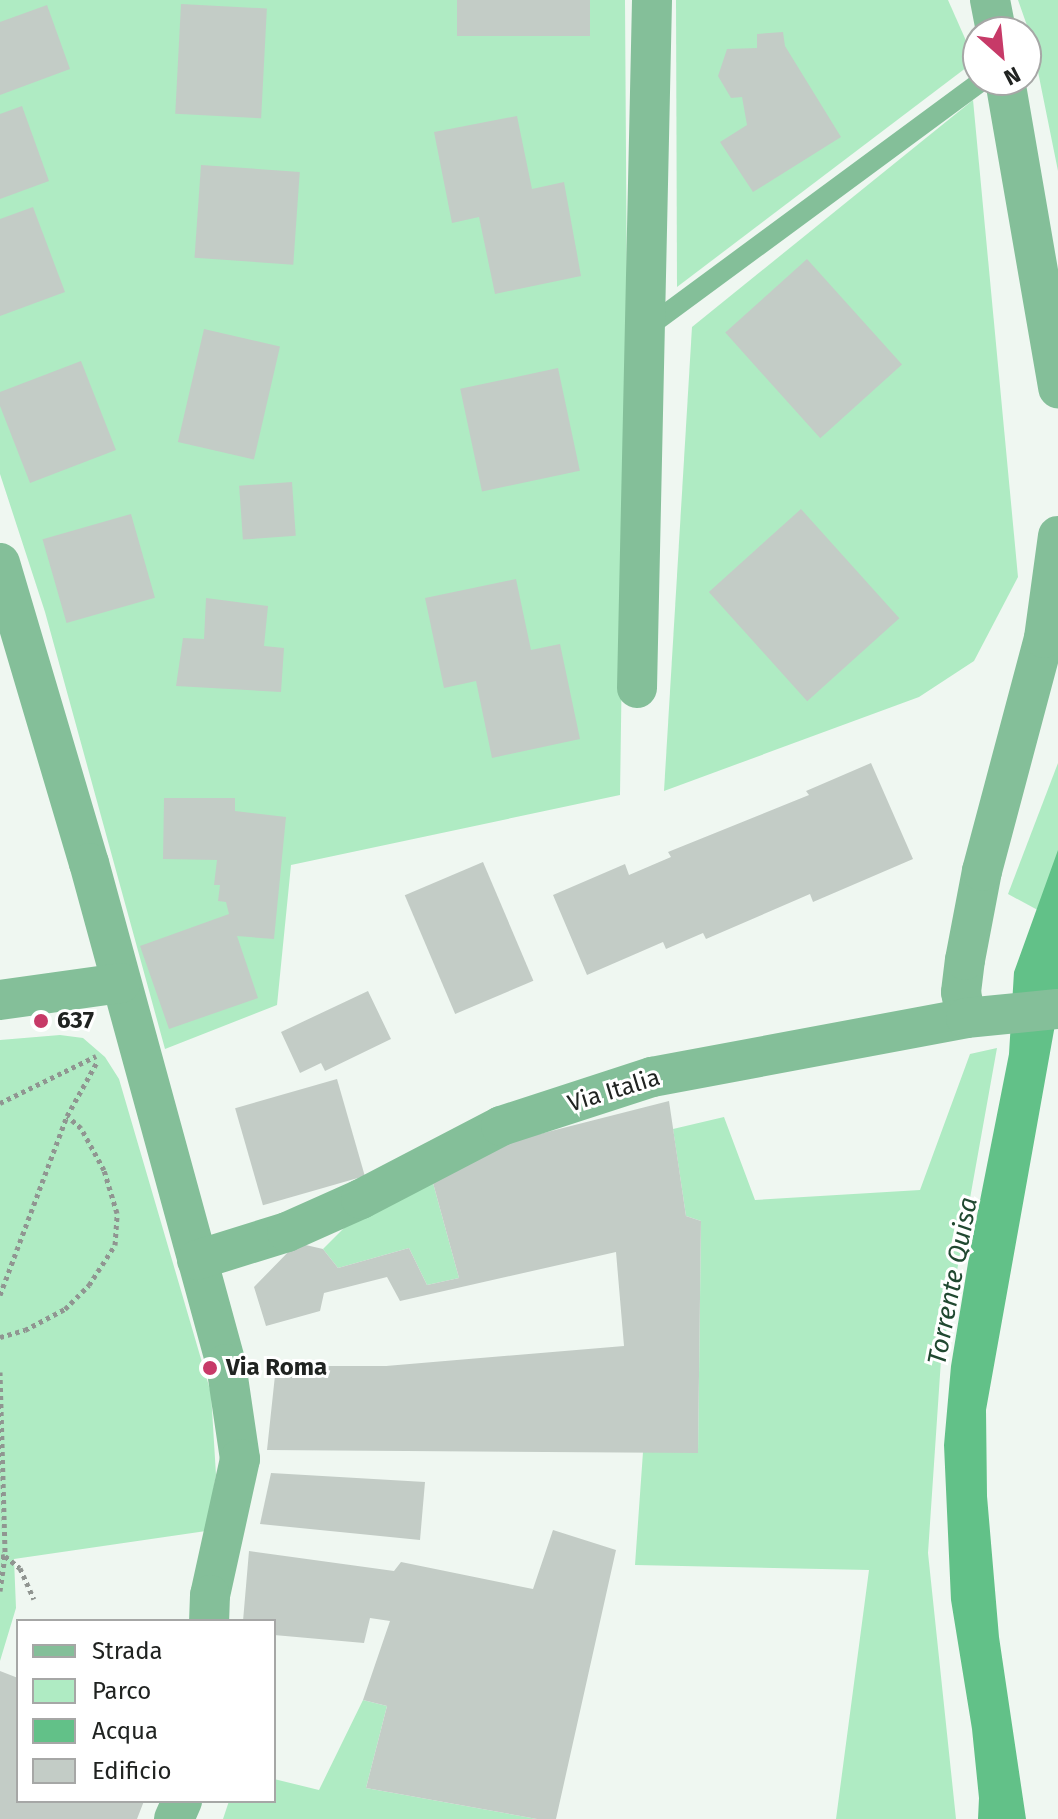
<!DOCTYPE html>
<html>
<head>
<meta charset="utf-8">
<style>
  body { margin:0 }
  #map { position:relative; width:1058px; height:1819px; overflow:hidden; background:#eff7f1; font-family:"Fira Sans",sans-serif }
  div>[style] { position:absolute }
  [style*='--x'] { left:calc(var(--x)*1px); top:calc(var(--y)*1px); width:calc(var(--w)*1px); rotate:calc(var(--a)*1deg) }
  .green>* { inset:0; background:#afebc3 }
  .water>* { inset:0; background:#62c188 }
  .building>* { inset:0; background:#c3ccc6; transform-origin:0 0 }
  .path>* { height:5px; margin-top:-2.5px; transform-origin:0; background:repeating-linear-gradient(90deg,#909591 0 4px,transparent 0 8px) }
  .lane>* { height:20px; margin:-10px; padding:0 10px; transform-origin:10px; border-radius:10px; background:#84bf99 }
  .street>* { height:40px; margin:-20px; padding:0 20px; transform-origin:20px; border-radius:20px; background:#84bf99 }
  .dots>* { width:22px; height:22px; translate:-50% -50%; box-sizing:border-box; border:4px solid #fff; border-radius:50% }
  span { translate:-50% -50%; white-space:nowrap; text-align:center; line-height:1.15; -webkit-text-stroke:6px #fff; paint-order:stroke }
  .poi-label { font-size:24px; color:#202321; font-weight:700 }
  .left { translate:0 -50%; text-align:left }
  .street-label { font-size:24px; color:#202321 }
  .water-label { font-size:26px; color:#204830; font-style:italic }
  .legend { position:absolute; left:16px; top:1619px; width:260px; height:184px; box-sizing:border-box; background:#fff; border:2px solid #a6a7a6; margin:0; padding:10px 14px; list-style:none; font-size:24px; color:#202321 }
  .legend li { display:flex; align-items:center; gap:16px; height:40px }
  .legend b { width:40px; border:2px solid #a6a7a6 }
  .north { position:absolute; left:962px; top:16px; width:80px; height:80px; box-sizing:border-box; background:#fff; border:2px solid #a6a7a6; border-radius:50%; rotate:153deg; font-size:22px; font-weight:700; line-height:32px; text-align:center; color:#202321 }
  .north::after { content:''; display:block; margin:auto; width:28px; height:36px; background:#c73a68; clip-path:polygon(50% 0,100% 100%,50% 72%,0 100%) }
</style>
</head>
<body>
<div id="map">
  <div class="green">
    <i style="clip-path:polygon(0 0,625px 0,627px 309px,620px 795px,291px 865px,277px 1005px,165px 1049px,45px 612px,0 474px)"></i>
    <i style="clip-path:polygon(676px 0,948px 0,975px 61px,677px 287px)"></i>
    <i style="clip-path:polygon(1018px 0,1058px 0,1058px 171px,1031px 37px)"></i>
    <i style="clip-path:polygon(973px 100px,1018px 577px,974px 661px,919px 697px,664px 791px,692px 327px)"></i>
    <i style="clip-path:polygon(1058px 763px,1058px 921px,1008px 894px)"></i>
    <i style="clip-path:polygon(60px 1035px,83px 1038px,105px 1057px,119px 1079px,211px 1393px,216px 1475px,206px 1531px,14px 1559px,16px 1608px,0 1661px,0 1040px)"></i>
    <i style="clip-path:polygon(997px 1048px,941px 1360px,928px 1553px,956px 1819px,836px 1819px,869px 1570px,635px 1565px,643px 1452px,698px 1452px,701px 1221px,686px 1216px,673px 1129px,724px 1117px,755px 1200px,920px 1190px,970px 1054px)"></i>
    <i style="clip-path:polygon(433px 1183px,459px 1278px,427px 1285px,409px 1248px,338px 1268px,323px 1249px,358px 1214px)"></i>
    <i style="clip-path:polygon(363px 1700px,387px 1706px,366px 1788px,537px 1819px,223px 1819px,229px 1801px,274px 1801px,274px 1779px,319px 1790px)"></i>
  </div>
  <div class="water">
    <i style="clip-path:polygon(1058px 850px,1058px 1008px,986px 1410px,987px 1496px,999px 1637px,1026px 1819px,978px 1819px,979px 1798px,972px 1729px,951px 1600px,944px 1445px,951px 1366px,970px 1251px,1009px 1054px,1014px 972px)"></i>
  </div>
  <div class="building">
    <i style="left:457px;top:0;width:133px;height:36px"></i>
    <i style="left:181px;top:4px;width:86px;height:110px;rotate:3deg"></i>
    <i style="clip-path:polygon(47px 5px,70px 69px,0 95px,0 22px)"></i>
    <i style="clip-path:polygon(783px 32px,785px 46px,841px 137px,753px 192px,720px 142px,747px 125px,742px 97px,731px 98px,718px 76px,727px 49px,757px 48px,757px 34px)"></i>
    <i style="clip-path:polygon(22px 106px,49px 181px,0 199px,0 114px)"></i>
    <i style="clip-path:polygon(517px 116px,532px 189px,564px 182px,581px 276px,495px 294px,479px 217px,452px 223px,434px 132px)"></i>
    <i style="left:201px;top:165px;width:99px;height:93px;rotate:4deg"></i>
    <i style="clip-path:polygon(33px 207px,65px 292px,0 316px,0 219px)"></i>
    <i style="left:807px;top:259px;width:142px;height:110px;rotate:48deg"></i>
    <i style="left:204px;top:329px;width:78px;height:116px;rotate:13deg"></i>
    <i style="clip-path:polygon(81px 361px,116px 450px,30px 483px,0 406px,0 392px)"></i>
    <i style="left:558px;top:368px;width:105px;height:100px;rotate:78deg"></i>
    <i style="left:292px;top:482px;width:54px;height:53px;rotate:86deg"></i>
    <i style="left:801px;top:509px;width:147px;height:124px;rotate:48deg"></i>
    <i style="left:131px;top:514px;width:87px;height:92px;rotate:74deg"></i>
    <i style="clip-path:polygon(516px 579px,531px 650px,560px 644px,580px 739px,492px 758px,476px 681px,444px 688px,425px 598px)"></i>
    <i style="clip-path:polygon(206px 598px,268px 606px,264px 646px,284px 648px,281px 692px,176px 686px,183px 638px,204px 639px)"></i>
    <i style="clip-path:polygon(871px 763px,913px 859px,813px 902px,810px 894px,706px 939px,703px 933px,666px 949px,663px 942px,587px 975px,553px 895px,625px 864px,629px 875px,671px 857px,668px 852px,809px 795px,806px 791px)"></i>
    <i style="clip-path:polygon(164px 798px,235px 798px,235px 811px,286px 817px,274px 939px,237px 936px,258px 998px,169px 1029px,140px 946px,229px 914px,226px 902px,218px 901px,220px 885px,214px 885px,217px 860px,163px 859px)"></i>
    <i style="left:483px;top:862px;width:129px;height:85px;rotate:67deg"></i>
    <i style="clip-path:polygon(368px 991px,391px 1039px,325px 1071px,321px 1063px,300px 1073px,281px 1032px)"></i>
    <i style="left:337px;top:1079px;width:101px;height:106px;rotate:74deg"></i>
    <i style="clip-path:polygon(669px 1101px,686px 1216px,701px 1221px,698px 1453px,267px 1450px,276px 1366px,386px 1366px,624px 1346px,616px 1252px,400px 1301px,387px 1277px,324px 1293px,320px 1311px,266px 1326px,254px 1287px,297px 1243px,323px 1249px,338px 1268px,409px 1248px,427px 1285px,459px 1278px,433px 1183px,500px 1144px)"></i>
    <i style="clip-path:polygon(271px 1473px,425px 1482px,420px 1540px,260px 1524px)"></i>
    <i style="clip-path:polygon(553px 1530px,616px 1550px,556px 1819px,537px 1819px,366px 1788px,387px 1706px,363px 1700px,390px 1621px,370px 1618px,364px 1643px,274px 1635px,274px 1621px,243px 1621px,249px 1551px,394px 1571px,401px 1562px,533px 1589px)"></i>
    <i style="clip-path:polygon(0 1671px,18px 1678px,18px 1801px,144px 1801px,137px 1819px,0 1819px)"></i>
  </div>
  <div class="path">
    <i style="--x:0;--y:1103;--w:107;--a:-26.1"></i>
    <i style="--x:0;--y:1295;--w:191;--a:-69.5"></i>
    <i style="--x:0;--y:1337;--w:26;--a:-16"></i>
    <i style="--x:25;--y:1330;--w:45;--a:-27.7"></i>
    <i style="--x:65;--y:1309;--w:34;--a:-45"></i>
    <i style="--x:89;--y:1285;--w:48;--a:-57"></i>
    <i style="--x:115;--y:1245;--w:32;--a:-86"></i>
    <i style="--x:117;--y:1213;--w:45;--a:-106.8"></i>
    <i style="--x:104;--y:1170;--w:48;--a:-118.7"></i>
    <i style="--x:81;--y:1128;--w:18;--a:-139"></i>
    <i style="--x:67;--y:1116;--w:62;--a:-60.9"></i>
    <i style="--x:0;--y:1372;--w:184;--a:88.4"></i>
    <i style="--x:5;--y:1556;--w:5;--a:169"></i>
    <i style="--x:0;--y:1591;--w:35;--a:-82"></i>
    <i style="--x:5;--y:1556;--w:19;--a:39"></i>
    <i style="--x:20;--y:1568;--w:34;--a:66"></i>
  </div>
  <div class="lane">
    <i style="--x:648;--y:327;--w:416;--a:-36.4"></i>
  </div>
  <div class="street">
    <i style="--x:990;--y:0;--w:33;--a:79"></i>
    <i style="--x:1005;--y:80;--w:313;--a:80.2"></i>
    <i style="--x:0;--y:563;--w:313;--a:73.5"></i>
    <i style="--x:89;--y:863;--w:519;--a:74.71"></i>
    <i style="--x:226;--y:1364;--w:96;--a:81.6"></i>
    <i style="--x:240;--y:1459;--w:139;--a:102.4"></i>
    <i style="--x:210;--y:1595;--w:26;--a:92"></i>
    <i style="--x:637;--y:688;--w:688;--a:-88.75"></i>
    <i style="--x:0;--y:1000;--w:122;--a:-8"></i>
    <i style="--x:966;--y:1018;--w:26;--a:-101"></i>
    <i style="--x:961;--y:992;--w:32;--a:-83"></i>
    <i style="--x:965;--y:960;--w:91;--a:-79.2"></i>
    <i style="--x:982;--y:871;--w:241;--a:-75.1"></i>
    <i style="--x:1044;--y:638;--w:103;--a:-82.2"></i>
    <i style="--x:197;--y:1260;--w:94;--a:-17.3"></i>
    <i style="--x:287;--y:1232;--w:81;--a:-24"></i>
    <i style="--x:361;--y:1199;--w:158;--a:-27.5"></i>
    <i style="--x:501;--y:1126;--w:159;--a:-18"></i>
    <i style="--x:652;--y:1077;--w:319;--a:-10.6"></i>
    <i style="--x:966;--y:1018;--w:92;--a:-5.6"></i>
    <i style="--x:174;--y:1819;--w:20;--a:-66"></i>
  </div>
  <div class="dots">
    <i style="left:41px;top:1021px;background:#c73a68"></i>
    <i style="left:210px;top:1368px;background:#c73a68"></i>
  </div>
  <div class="poi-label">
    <span class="left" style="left:57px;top:1021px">637</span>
    <span class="left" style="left:226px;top:1368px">Via Roma</span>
  </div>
  <div class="street-label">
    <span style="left:614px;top:1091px;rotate:-17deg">Via Italia</span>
  </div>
  <div class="water-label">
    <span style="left:953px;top:1281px;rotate:-79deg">Torrente Quisa</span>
  </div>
  <ul class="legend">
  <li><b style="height:10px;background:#84bf99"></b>Strada</li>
  <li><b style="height:22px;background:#afebc3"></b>Parco</li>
  <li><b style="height:22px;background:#62c188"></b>Acqua</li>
  <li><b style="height:22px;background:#c3ccc6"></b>Edificio</li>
  </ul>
  <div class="north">N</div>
</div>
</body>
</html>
